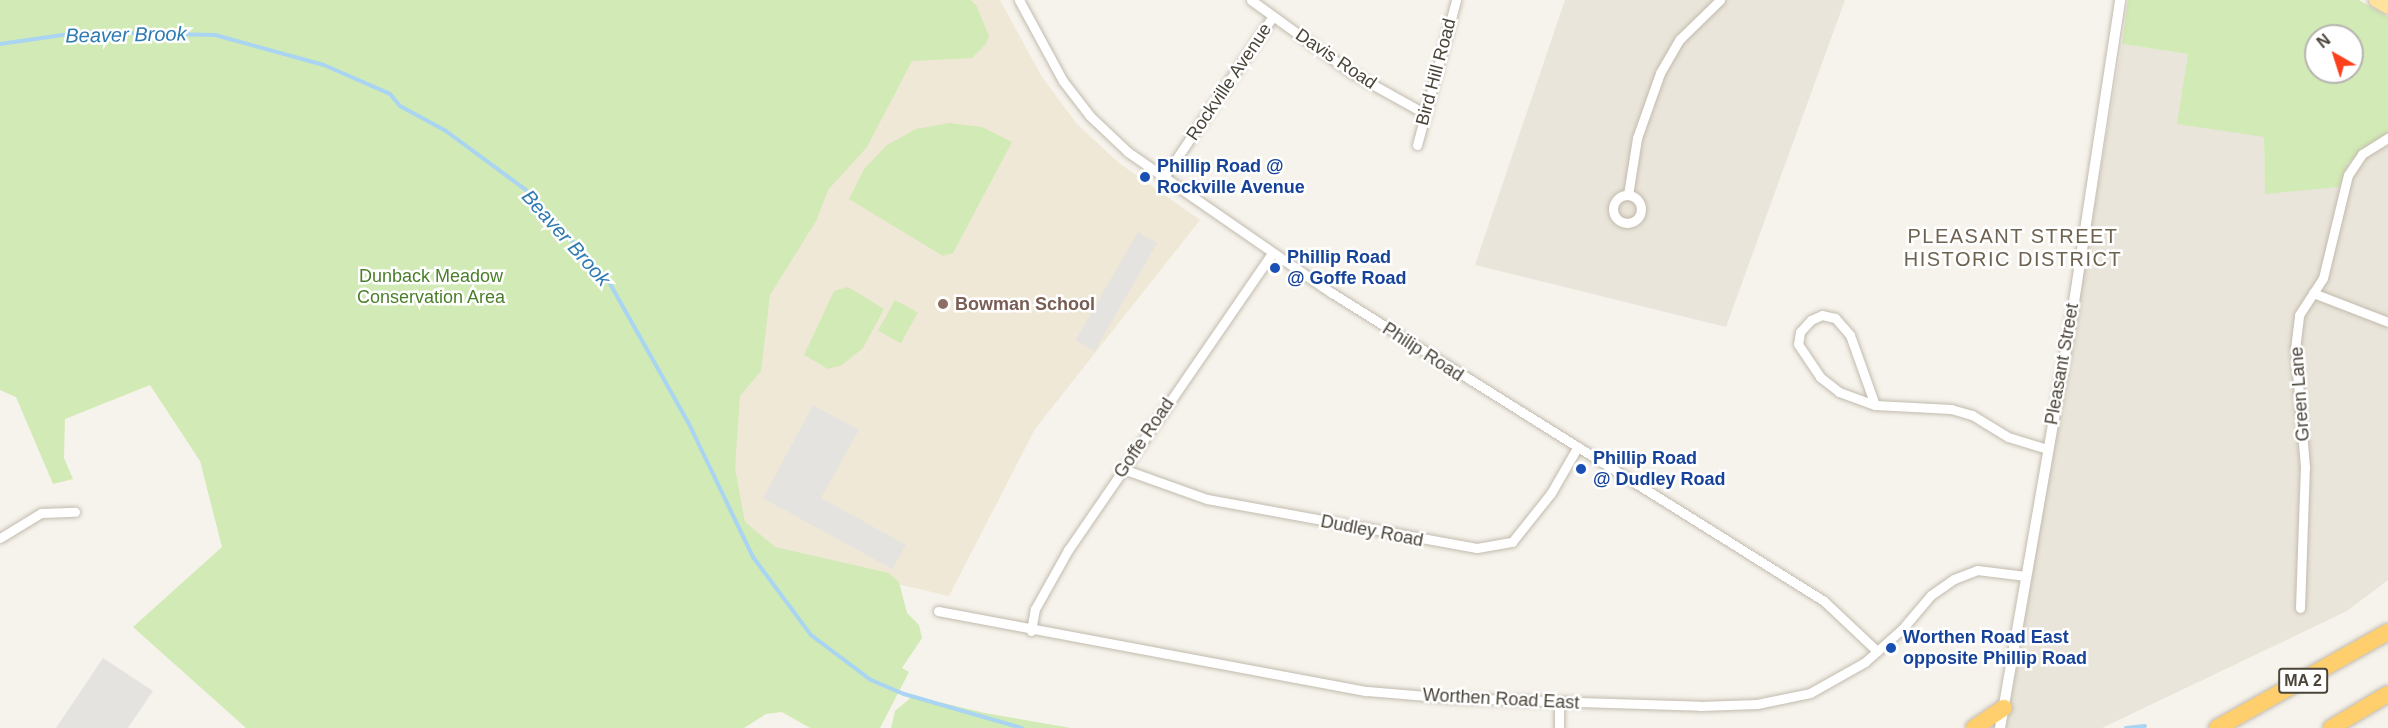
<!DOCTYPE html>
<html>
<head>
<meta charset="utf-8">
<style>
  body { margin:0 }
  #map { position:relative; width:2388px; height:728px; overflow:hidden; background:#f6f3ec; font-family:Helvetica,sans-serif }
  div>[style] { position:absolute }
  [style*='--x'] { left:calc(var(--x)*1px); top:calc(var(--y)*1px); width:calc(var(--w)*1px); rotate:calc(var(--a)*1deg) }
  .residential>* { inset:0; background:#eae5da }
  .education>* { inset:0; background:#efe8d6 }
  .green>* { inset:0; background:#d2eab5; transform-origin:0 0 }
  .parking>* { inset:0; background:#e5e3e0; transform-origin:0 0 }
  .stream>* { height:4px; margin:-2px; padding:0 2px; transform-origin:2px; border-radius:2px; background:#a9d4f2 }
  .roads { filter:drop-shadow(0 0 2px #c2bbae) drop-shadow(0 0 2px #c2bbae) }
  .minor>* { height:9px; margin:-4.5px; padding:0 4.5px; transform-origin:4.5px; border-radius:4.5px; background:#fff }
  .minor>.ring { margin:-4.5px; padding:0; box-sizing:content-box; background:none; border:9px solid #fff; border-radius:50% }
  .tertiary>* { height:10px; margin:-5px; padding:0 5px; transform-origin:5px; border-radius:5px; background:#fff }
  .primary>* { height:14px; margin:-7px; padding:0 7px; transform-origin:7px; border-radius:7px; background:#ffe39c }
  .motorway>* { height:16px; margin:-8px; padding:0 8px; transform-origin:8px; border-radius:8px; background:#ffcf6e }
  .dots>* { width:16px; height:16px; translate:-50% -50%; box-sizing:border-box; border:3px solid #fff; border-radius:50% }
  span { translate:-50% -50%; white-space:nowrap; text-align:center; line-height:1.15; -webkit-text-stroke:5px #fff; paint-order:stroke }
  .shield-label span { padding:2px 4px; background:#fff; border:2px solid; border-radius:4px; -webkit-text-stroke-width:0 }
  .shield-label { font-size:16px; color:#4b4439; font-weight:700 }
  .street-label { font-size:18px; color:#4b4439 }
  .transit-label { font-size:18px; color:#164399; font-weight:700 }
  .left { translate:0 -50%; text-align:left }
  .park-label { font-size:18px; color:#4a7f2a }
  .education-label { font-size:18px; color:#785e54; font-weight:700 }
  .water-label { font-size:20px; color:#2e7ab2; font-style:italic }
  .neighbourhood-label { font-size:20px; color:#6e6250; letter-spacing:1.5px }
  .north { position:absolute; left:2304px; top:24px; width:60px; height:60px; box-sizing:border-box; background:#fff; border:2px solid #b7b4b0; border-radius:50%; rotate:321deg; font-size:16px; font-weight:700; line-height:24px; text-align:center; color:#4b4439 }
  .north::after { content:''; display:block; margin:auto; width:21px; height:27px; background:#fc3f1d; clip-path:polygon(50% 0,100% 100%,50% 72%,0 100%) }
</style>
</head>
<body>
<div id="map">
  <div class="residential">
    <i style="clip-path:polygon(1565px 0,1845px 0,1726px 327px,1475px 265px)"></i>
    <i style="clip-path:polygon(2122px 44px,2188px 54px,2264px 137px,2265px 193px,2348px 163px,2388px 135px,2388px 580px,2347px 611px,2102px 728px,2006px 728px)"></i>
  </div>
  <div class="education">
    <i style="clip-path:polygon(924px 0,1000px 0,1042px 77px,1077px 124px,1119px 163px,1200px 220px,1035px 429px,949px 596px,806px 563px,637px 508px)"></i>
  </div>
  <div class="green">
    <i style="clip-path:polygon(0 0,970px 0,976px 5px,989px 36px,986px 44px,972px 58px,912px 61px,867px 147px,828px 190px,816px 221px,770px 295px,761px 371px,740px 396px,735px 468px,745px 522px,775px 547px,889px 573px,899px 582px,907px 613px,919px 625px,922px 638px,902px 668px,909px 672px,880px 728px,810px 728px,782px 712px,766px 714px,744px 728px,246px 728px,133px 627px,222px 547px,200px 461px,150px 385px,65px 419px,64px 458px,73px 479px,53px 484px,16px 397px,0 390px)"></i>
    <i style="clip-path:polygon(evenodd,2128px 0,2359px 0,2388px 17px,2388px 135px,2348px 163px,2339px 187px,2265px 194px,2264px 137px,2177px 124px,2188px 54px,2122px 44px,2128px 0,2316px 36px,2352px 36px,2352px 72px,2316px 72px,2316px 36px)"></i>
    <i style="clip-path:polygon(949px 123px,982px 127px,1012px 142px,953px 253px,943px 256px,849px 199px,864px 169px,887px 145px,916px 129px)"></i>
    <i style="clip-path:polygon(848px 287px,884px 309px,863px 348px,842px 365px,828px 369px,804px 355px,834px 291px)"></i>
    <i style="left:895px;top:300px;width:26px;height:35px;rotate:29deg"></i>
    <i style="clip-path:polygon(913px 696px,985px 713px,1071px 728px,891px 728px,895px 711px)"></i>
  </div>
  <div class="parking">
    <i style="left:1138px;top:232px;width:22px;height:125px;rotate:30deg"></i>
    <i style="clip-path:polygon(813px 405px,859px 430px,821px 498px,906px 545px,892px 569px,763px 498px)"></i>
    <i style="clip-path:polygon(103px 658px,153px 691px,128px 728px,56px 728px)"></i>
  </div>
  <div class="stream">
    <i style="--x:0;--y:44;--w:84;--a:-8.2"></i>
    <i style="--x:83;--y:32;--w:132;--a:1.3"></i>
    <i style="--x:215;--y:35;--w:113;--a:15.4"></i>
    <i style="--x:324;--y:65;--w:72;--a:23.7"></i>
    <i style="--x:390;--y:94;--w:16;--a:50"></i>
    <i style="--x:400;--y:106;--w:52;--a:28.5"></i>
    <i style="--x:446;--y:131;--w:99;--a:36.4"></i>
    <i style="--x:526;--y:190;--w:124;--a:47.9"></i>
    <i style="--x:609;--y:282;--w:163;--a:60.6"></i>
    <i style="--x:689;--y:424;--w:148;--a:64.3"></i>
    <i style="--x:753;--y:557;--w:97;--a:53.4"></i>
    <i style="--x:811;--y:635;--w:75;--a:36.9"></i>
    <i style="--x:871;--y:680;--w:36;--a:23"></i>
    <i style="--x:904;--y:694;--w:123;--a:16.1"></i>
    <i style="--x:2126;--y:728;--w:19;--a:-6"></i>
  </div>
  <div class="roads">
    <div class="minor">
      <i style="--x:1019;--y:0;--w:92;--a:61.5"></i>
      <i style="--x:1063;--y:81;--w:44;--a:52.4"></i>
      <i style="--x:1090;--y:116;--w:52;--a:43.5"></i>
      <i style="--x:1128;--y:152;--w:248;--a:34.7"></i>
      <i style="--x:1332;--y:293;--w:580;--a:32.05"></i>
      <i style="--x:1824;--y:601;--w:73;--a:43.3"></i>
      <i style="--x:1251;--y:0;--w:125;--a:35.9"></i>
      <i style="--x:1352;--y:73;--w:82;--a:29.1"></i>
      <i style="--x:1417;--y:145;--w:150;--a:-74.9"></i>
      <i style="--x:1164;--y:177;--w:194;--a:-55.9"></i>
      <i style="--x:1628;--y:195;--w:58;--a:-81"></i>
      <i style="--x:1637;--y:138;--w:69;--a:-70.5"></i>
      <i style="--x:1660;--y:73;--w:39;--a:-60"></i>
      <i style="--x:1680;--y:39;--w:56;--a:-44.3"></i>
      <i class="ring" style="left:1613px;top:195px;width:19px;height:19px"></i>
      <i style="--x:2313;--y:293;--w:80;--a:21.1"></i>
      <i style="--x:1875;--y:405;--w:74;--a:-109.7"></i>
      <i style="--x:1850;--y:335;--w:23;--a:-131"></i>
      <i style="--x:1835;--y:318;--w:13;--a:-167"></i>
      <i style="--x:1822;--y:315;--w:12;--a:156"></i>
      <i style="--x:1811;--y:320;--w:16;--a:133"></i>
      <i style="--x:1800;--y:332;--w:12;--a:99"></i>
      <i style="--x:1798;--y:344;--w:40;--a:56"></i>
      <i style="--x:1820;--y:377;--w:24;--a:38"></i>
      <i style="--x:1839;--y:392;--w:38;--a:20"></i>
      <i style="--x:1875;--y:405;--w:76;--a:3"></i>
      <i style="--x:1951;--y:409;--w:22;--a:16"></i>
      <i style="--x:1972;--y:415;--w:42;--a:31.4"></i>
      <i style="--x:2008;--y:437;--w:41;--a:17.1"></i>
      <i style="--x:1123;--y:469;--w:89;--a:19.7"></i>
      <i style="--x:1207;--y:499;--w:274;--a:10.3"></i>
      <i style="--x:1477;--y:548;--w:36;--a:-10"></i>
      <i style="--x:1512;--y:542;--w:63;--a:-51.5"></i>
      <i style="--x:1551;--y:493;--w:52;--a:-60"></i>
      <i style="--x:0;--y:538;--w:48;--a:-31.4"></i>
      <i style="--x:41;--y:513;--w:34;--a:-2"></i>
      <i style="--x:2300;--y:608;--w:141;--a:-88"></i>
      <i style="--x:2305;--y:467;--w:118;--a:-94.8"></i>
      <i style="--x:2295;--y:349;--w:34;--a:-83"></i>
      <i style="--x:2299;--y:315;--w:44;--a:-57"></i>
      <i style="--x:2323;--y:278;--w:106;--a:-76.4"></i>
      <i style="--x:2348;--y:175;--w:25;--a:-56"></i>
      <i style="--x:2362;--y:154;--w:31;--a:-32"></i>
      <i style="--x:938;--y:611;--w:436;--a:10.6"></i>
      <i style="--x:1367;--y:691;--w:83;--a:4.8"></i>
      <i style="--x:1450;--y:698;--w:250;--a:1.8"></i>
      <i style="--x:1700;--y:706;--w:57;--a:-2"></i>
      <i style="--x:1757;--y:704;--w:54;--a:-11.7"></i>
      <i style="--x:1810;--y:693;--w:63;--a:-29.4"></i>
      <i style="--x:1865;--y:662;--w:51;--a:-41.8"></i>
      <i style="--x:1903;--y:628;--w:43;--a:-49.7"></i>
      <i style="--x:1931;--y:595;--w:28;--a:-35"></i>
      <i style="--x:1954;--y:579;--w:25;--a:-21"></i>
      <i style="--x:1977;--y:570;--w:49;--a:7"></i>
      <i style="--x:1031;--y:631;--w:22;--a:-80"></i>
      <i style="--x:1035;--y:609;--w:68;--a:-60.8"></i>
      <i style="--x:1068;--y:550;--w:360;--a:-55.5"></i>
      <i style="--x:1559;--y:702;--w:26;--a:90"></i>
    </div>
    <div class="tertiary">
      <i style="--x:2000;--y:728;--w:432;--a:-80.1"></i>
      <i style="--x:2074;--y:302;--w:305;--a:-81.3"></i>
    </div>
    <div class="primary">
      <i style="--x:2376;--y:0;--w:14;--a:30"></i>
    </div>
    <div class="motorway">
      <i style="--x:1974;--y:728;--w:36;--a:-34"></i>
      <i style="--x:2217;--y:728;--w:196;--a:-29.3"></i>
      <i style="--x:2331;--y:728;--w:66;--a:-30.8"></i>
    </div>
  </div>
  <div class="dots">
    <i style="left:1145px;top:177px;background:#1a4fb4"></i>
    <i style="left:1275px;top:268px;background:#1a4fb4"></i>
    <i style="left:943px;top:304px;background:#8d6e63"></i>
    <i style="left:1581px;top:469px;background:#1a4fb4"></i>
    <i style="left:1891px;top:648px;background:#1a4fb4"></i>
  </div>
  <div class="shield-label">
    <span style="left:2303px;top:681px">MA 2</span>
  </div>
  <div class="street-label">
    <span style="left:1336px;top:59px;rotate:34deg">Davis Road</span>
    <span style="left:1436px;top:72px;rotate:-75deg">Bird Hill Road</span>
    <span style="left:1229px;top:82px;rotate:-56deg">Rockville Avenue</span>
    <span style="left:1423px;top:352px;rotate:33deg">Philip Road</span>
    <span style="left:2062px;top:364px;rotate:-80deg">Pleasant Street</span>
    <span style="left:2300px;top:394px;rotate:-94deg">Green Lane</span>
    <span style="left:1144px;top:438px;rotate:-56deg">Goffe Road</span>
    <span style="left:1372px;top:531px;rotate:11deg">Dudley Road</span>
    <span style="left:1501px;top:699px;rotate:3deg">Worthen Road East</span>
  </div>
  <div class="transit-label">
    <span class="left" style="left:1157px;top:177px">Phillip Road @<br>Rockville Avenue</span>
    <span class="left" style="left:1287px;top:268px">Phillip Road<br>@ Goffe Road</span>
    <span class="left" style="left:1593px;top:469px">Phillip Road<br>@ Dudley Road</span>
    <span class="left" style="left:1903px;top:648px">Worthen Road East<br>opposite Phillip Road</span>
  </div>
  <div class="park-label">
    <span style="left:431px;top:287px">Dunback Meadow<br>Conservation Area</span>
  </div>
  <div class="education-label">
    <span class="left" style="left:955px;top:304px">Bowman School</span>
  </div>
  <div class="water-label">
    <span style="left:126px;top:35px;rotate:-1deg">Beaver Brook</span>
    <span style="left:566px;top:238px;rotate:48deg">Beaver Brook</span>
  </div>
  <div class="neighbourhood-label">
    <span style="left:2013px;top:248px">PLEASANT STREET<br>HISTORIC DISTRICT</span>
  </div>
  <div class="north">N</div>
</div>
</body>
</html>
